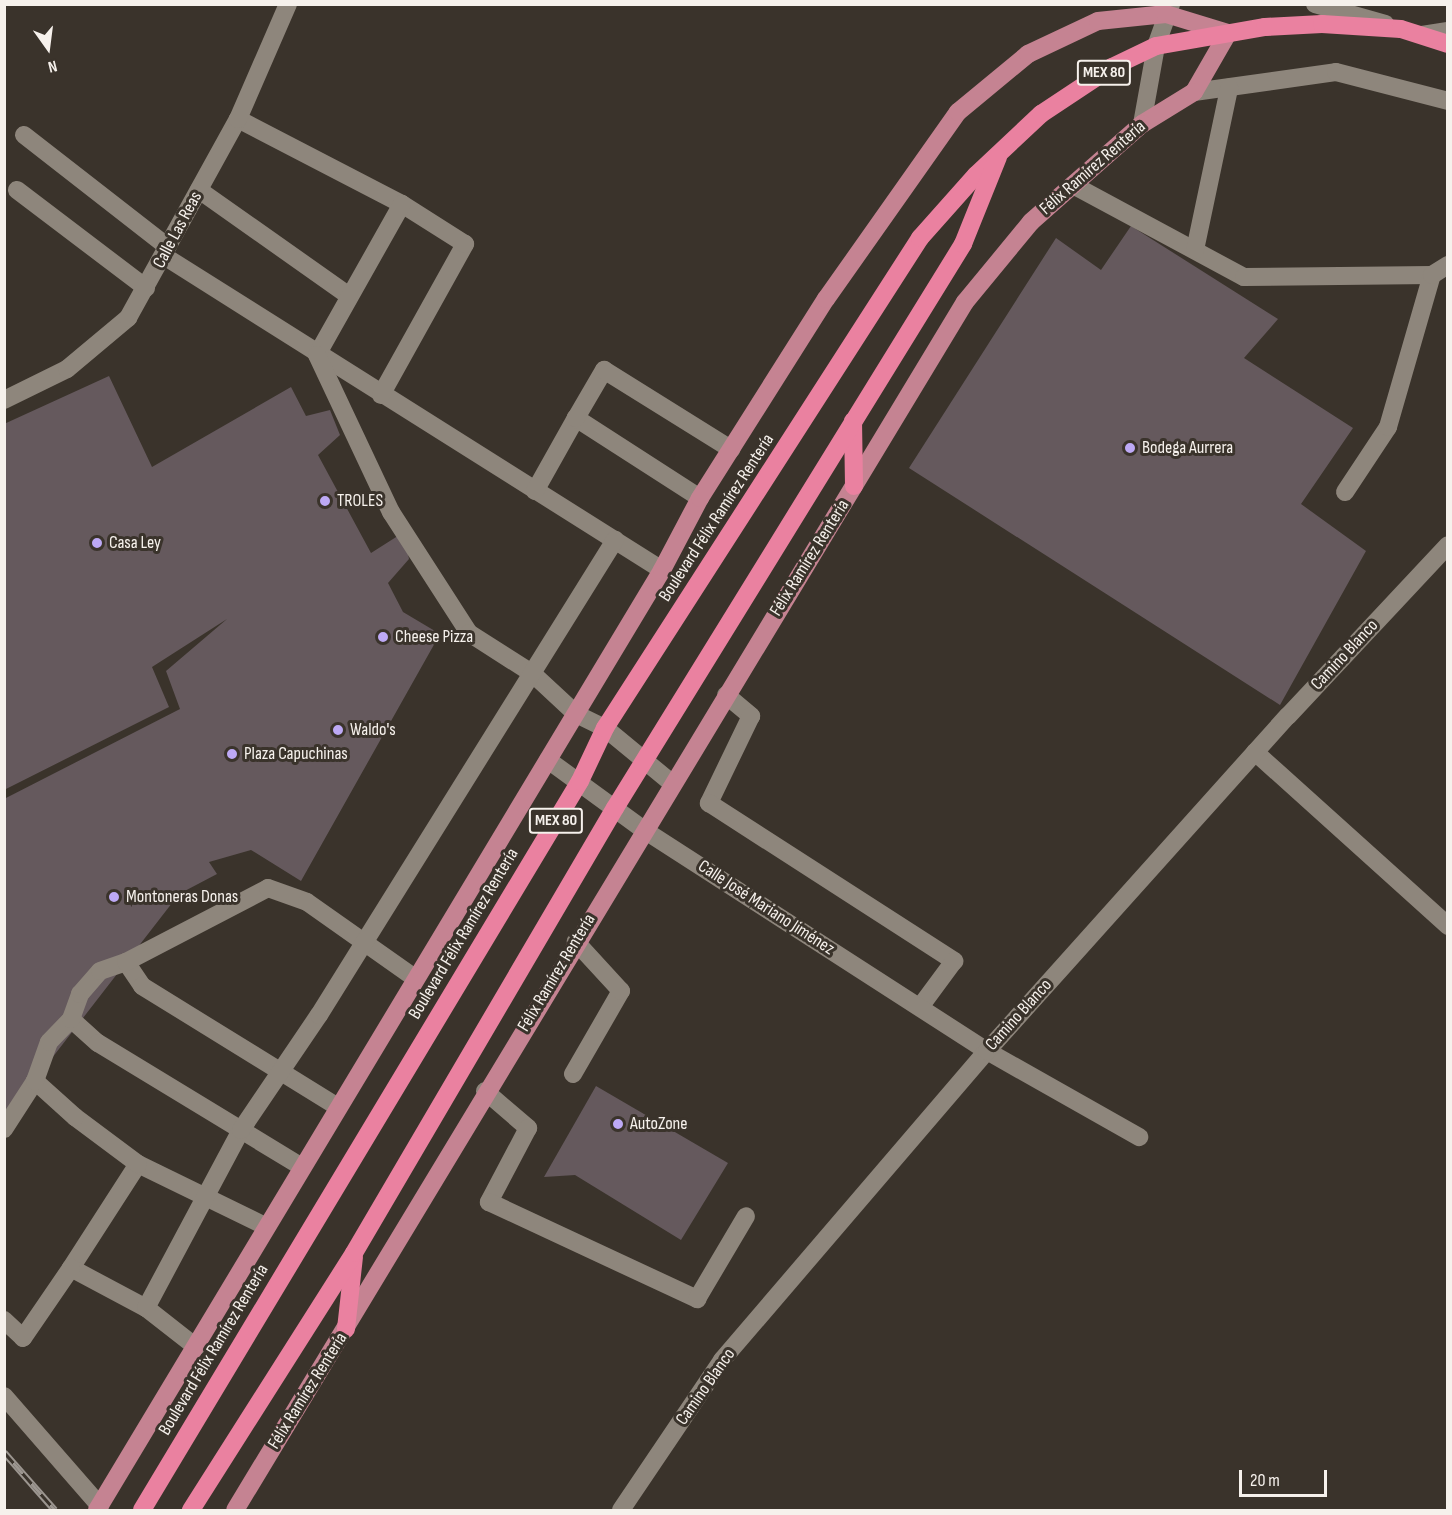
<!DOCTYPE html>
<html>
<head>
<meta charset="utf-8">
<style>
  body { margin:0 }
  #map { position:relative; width:1452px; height:1515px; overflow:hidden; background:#3a332b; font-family:"Sofia Sans Condensed",sans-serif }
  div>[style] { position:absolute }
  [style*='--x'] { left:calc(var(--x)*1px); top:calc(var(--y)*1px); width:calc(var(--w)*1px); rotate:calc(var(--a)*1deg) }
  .building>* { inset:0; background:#65595d }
  .minor>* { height:18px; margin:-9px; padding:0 9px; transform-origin:9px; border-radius:9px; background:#8e867c }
  .major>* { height:18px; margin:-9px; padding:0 9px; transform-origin:9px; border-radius:9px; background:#c58392 }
  .highway>* { height:18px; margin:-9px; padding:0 9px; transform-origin:9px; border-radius:9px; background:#ea81a0 }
  .rail>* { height:7px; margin-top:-3.5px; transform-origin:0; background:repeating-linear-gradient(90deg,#3a332b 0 14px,#9c9690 0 28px); box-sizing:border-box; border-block:2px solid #9c9690 }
  .dots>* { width:16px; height:16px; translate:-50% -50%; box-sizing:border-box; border:3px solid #3a332b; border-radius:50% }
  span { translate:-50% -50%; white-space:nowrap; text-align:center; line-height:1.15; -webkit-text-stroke:6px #3a332b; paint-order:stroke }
  .shield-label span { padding:2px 4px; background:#3a332b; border:2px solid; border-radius:4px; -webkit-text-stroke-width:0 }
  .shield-label { font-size:16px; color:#f6f1ec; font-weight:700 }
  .street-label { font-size:18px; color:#f6f1ec }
  .poi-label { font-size:18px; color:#f6f1ec }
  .left { translate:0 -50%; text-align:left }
  .frame { position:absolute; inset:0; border:6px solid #f6f1ec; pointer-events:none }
  .north { position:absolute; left:18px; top:18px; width:60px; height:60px; -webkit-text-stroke:4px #3a332b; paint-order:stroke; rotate:166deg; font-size:16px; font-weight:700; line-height:24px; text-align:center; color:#f6f1ec }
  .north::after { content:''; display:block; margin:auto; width:21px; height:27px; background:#f6f1ec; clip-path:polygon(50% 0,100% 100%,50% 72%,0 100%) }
  .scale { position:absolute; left:1239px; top:1470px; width:88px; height:27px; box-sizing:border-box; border:3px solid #f6f1ec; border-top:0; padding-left:8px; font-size:18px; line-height:21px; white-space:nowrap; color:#f6f1ec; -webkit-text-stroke:4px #3a332b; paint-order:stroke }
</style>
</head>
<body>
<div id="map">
  <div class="building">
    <i style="clip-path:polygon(1131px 226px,1278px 319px,1244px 358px,1353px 428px,1301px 504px,1366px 551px,1280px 705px,909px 468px,1056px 238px,1101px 270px)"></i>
    <i style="clip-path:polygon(109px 376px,152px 467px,291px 387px,306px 416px,330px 410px,340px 435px,318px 455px,371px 553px,404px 532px,409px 559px,388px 583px,403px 612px,440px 634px,301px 881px,251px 850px,209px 862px,217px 874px,179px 894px,4px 1120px,4px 799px,180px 709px,166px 671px,227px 619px,152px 667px,169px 707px,4px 790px,4px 424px)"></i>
    <i style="clip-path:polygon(596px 1086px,728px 1163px,681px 1240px,575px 1175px,544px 1177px)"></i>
  </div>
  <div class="minor">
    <i style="--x:1315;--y:4;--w:73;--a:15.9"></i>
    <i style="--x:1422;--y:35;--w:26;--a:-9"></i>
    <i style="--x:1194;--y:92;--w:143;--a:-8"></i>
    <i style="--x:1336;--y:72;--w:116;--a:14.5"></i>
    <i style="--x:238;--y:119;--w:185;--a:27.4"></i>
    <i style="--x:1142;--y:124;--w:79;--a:-79.8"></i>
    <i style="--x:1156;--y:46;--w:45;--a:-70.3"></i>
    <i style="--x:24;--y:135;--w:182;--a:37.9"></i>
    <i style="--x:1073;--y:185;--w:194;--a:28.3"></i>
    <i style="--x:1244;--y:277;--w:188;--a:-0.6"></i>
    <i style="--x:17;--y:190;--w:162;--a:37.2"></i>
    <i style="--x:199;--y:190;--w:184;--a:35.2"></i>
    <i style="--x:1195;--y:250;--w:166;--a:-78.1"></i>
    <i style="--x:164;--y:256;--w:589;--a:32.23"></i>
    <i style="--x:381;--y:395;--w:173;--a:-60.9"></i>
    <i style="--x:465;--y:244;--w:75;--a:-147.6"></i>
    <i style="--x:402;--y:204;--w:173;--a:119.4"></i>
    <i style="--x:317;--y:355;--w:174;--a:64.8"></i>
    <i style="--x:391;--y:512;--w:144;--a:57.2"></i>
    <i style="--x:469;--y:633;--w:76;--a:32.6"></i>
    <i style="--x:533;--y:674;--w:59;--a:42.9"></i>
    <i style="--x:576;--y:714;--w:32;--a:26"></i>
    <i style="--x:605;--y:728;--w:88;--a:39.5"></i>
    <i style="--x:4;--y:400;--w:70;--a:-26.2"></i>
    <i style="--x:67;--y:369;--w:80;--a:-39.9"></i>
    <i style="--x:128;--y:318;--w:227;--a:-61.1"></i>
    <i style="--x:238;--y:119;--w:125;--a:-66.5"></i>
    <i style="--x:535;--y:491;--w:84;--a:-60.7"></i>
    <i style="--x:1345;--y:492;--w:78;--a:-56.5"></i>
    <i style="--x:1388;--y:427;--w:158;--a:-73.9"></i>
    <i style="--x:1432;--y:275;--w:19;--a:-32"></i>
    <i style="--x:700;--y:498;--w:148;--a:-147.2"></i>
    <i style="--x:576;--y:418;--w:56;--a:-59.7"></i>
    <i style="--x:604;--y:370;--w:150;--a:31.9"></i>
    <i style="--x:726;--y:695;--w:33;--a:40"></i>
    <i style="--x:751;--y:716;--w:97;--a:115.8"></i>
    <i style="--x:709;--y:803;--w:292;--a:32.8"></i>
    <i style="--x:954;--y:961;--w:57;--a:126.5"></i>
    <i style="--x:1255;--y:752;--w:260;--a:42"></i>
    <i style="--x:548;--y:760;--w:119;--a:36.1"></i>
    <i style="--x:644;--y:830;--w:408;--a:32.8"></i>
    <i style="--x:987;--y:1051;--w:175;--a:29.5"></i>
    <i style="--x:126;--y:962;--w:29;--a:56"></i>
    <i style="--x:142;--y:986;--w:230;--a:31.7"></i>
    <i style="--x:71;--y:1019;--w:36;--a:42"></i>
    <i style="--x:98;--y:1043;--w:239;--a:31.3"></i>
    <i style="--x:573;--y:1074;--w:96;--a:-60"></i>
    <i style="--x:621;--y:991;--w:67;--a:-132.6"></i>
    <i style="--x:485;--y:1091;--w:57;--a:40.7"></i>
    <i style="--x:528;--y:1128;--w:84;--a:117.8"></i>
    <i style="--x:489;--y:1202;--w:230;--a:25"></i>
    <i style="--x:697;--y:1299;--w:96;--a:-59.4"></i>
    <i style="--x:4;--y:1129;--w:57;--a:-57.1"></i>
    <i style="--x:138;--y:1164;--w:124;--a:122.8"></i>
    <i style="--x:71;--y:1268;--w:85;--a:28.1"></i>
    <i style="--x:265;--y:1226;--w:141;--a:-154"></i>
    <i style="--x:138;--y:1164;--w:79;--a:-143.3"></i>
    <i style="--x:75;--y:1117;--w:54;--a:-138"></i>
    <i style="--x:35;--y:1081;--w:41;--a:-70.3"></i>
    <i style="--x:49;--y:1042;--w:32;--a:-46"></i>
    <i style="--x:71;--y:1019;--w:27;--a:-70"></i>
    <i style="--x:80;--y:994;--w:30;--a:-49"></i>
    <i style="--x:100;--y:971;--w:28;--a:-19"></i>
    <i style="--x:126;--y:962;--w:160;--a:-27.5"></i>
    <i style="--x:268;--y:888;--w:41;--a:19.7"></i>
    <i style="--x:307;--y:902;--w:133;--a:35.2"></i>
    <i style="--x:4;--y:1320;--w:26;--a:43"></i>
    <i style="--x:23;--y:1338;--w:85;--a:-55.6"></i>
    <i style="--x:196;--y:1347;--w:63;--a:-142"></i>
    <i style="--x:146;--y:1308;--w:202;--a:-61.9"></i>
    <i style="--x:241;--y:1130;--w:139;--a:-55.9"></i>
    <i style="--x:319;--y:1015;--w:560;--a:-58.07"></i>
    <i style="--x:4;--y:1396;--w:146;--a:48.9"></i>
    <i style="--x:621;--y:1510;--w:181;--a:-56"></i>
    <i style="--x:722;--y:1360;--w:407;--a:-49.4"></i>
    <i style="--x:987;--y:1051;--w:450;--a:-48.1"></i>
    <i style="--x:1288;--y:716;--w:234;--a:-46.9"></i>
  </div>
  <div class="major">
    <i style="--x:97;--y:1510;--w:1097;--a:-58.99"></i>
    <i style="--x:662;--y:570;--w:81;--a:-62.2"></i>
    <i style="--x:700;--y:498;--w:236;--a:-57.7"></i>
    <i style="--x:826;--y:299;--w:229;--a:-54.8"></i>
    <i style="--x:958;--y:112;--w:91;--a:-39.6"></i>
    <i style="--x:1028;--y:54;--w:77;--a:-25.2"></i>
    <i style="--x:1098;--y:21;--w:68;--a:-5.9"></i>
    <i style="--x:1166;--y:14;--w:65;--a:17"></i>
    <i style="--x:1228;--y:33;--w:68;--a:120"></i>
    <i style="--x:1194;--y:92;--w:61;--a:148.4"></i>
    <i style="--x:1142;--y:124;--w:148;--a:138.6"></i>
    <i style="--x:1031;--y:222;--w:104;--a:129.5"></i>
    <i style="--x:965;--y:302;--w:1411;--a:121.14"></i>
  </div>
  <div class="highway">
    <i style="--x:853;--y:421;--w:65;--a:89.1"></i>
    <i style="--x:346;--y:1329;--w:72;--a:-83.7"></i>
    <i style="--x:142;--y:1510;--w:850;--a:-59"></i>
    <i style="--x:580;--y:781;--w:59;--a:-64.7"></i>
    <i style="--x:605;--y:728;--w:583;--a:-57.26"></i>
    <i style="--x:920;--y:238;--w:84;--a:-48.4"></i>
    <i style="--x:976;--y:175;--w:89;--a:-43.2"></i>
    <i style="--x:1041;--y:114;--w:85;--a:-33.5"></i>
    <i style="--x:1112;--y:67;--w:49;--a:-25.5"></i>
    <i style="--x:1156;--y:46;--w:111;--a:-9.9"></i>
    <i style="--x:1265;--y:27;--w:57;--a:-3"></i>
    <i style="--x:1322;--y:24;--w:79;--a:3.6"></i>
    <i style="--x:1401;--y:29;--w:49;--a:17.7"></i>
    <i style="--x:191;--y:1510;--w:304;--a:-57.6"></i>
    <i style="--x:354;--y:1253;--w:516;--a:-59.61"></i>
    <i style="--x:615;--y:808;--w:663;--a:-58.32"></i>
    <i style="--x:963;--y:244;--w:94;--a:-68.1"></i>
  </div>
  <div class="rail">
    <i style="--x:4;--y:1452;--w:77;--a:48.7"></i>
  </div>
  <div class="dots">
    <i style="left:1130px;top:448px;background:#bda9f5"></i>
    <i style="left:325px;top:501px;background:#bda9f5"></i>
    <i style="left:97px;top:543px;background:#bda9f5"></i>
    <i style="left:383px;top:637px;background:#bda9f5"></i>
    <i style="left:338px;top:730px;background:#bda9f5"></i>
    <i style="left:232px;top:754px;background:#bda9f5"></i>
    <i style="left:114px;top:897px;background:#bda9f5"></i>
    <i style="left:618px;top:1124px;background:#bda9f5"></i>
  </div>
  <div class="shield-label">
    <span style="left:1104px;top:73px">MEX 80</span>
    <span style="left:556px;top:821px">MEX 80</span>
  </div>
  <div class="street-label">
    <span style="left:1093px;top:168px;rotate:-41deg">Félix Ramírez Rentería</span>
    <span style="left:178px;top:230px;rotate:-62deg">Calle Las Reas</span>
    <span style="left:717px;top:518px;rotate:-57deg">Boulevard Félix Ramírez Rentería</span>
    <span style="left:810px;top:558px;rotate:-58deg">Félix Ramírez Rentería</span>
    <span style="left:1345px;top:655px;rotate:-47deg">Camino Blanco</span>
    <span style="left:766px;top:908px;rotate:33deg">Calle José Mariano Jiménez</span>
    <span style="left:464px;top:934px;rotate:-59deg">Boulevard Félix Ramírez Rentería</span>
    <span style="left:557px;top:973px;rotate:-59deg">Félix Ramírez Rentería</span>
    <span style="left:1019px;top:1015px;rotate:-48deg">Camino Blanco</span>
    <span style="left:214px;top:1350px;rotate:-59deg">Boulevard Félix Ramírez Rentería</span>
    <span style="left:706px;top:1387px;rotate:-55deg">Camino Blanco</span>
    <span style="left:308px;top:1391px;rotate:-58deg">Félix Ramírez Rentería</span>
  </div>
  <div class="poi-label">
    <span class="left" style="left:1142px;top:448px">Bodega Aurrera</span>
    <span class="left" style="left:337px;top:501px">TROLES</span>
    <span class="left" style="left:109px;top:543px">Casa Ley</span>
    <span class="left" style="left:395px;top:637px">Cheese Pizza</span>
    <span class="left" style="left:350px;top:730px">Waldo's</span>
    <span class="left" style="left:244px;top:754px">Plaza Capuchinas</span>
    <span class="left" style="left:126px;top:897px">Montoneras Donas</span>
    <span class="left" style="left:630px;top:1124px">AutoZone</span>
  </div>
  <div class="frame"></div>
  <div class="north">N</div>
  <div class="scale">20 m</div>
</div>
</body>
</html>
